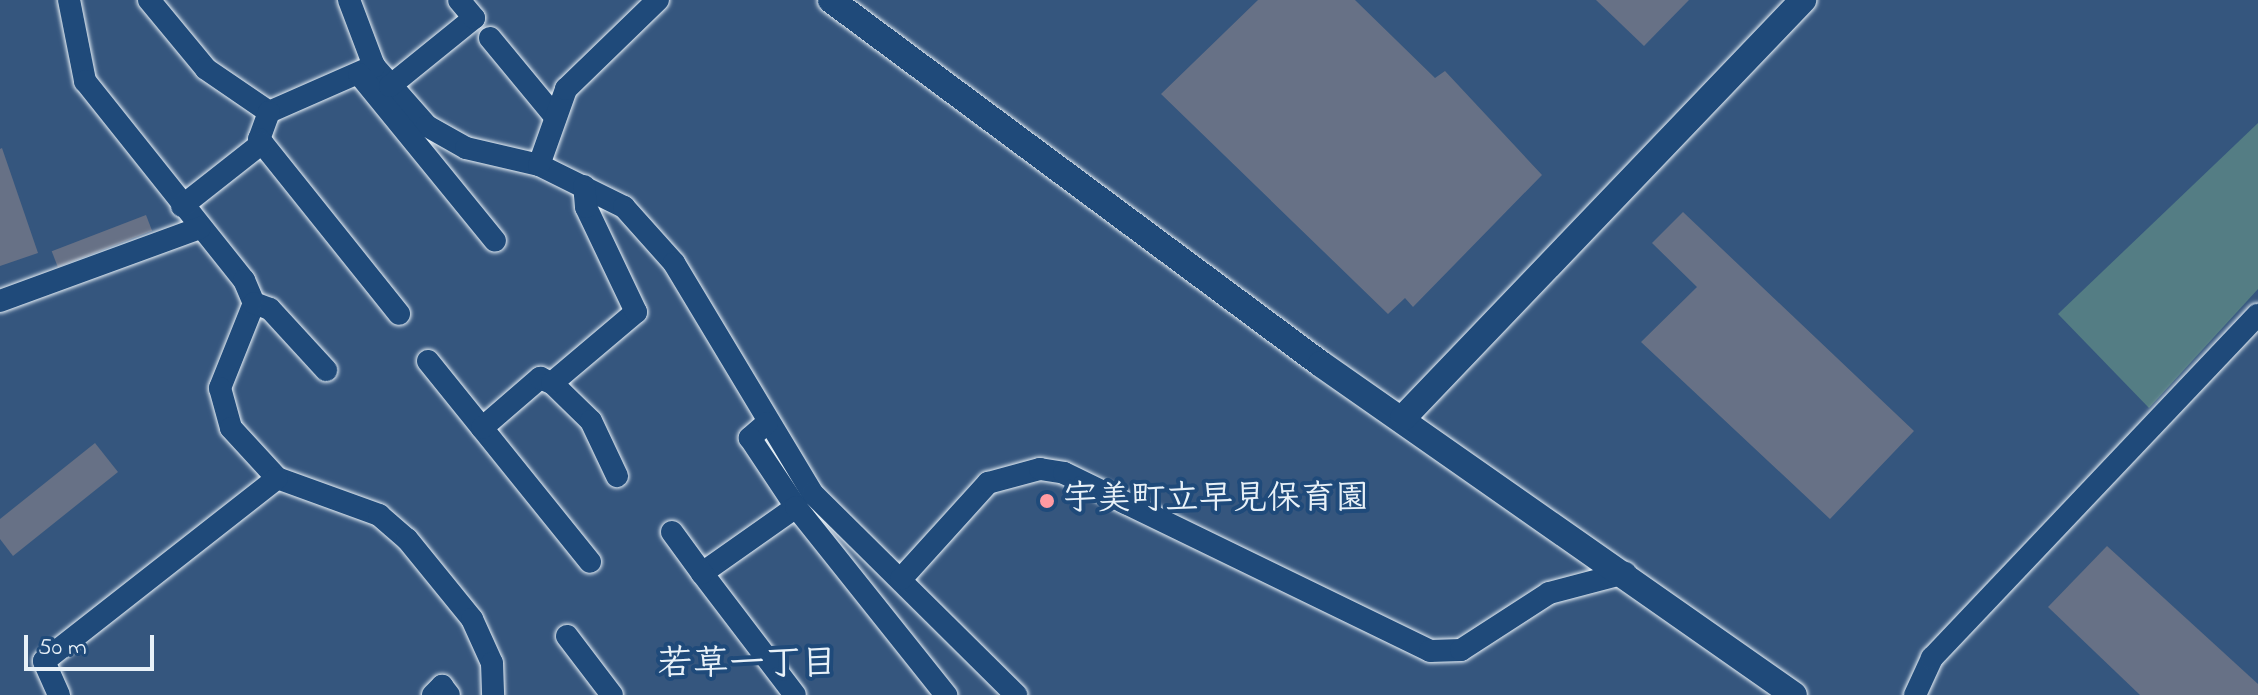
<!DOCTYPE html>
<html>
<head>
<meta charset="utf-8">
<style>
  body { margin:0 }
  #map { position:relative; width:2258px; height:695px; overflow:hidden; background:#35567e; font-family:"Indie Flower","Klee One",sans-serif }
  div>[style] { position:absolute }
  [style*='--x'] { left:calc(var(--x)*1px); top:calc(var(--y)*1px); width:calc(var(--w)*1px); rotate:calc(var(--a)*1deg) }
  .green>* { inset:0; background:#547d84 }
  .building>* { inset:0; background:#677186; transform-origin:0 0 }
  .roads { filter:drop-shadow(0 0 2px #e8f1f8) drop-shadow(0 0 2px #e8f1f8) }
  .minor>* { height:22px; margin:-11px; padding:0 11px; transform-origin:11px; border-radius:11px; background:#1f4a7a }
  .tertiary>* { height:26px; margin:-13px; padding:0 13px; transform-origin:13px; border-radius:13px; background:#1f4a7a }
  .dots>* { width:22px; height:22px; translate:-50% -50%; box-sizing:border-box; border:4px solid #1f4a7a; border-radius:50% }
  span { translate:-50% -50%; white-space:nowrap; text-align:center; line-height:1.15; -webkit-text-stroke:8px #1f4a7a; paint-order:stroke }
  .poi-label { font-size:34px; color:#e8f1f8; font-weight:700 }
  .left { translate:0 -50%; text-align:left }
  .neighbourhood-label { font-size:36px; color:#e8f1f8; font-weight:700 }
  .scale { position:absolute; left:24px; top:635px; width:130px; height:36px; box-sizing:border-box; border:4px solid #e8f1f8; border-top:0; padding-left:10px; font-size:24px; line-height:28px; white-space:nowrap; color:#e8f1f8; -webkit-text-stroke:6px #1f4a7a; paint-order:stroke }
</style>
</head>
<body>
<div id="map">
  <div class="green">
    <i style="clip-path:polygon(2258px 123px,2258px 289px,2149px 408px,2058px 314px)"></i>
  </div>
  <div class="building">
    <i style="clip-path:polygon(1258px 0,1355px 0,1435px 78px,1445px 71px,1542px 175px,1413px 307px,1405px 298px,1388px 314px,1161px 94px)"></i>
    <i style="clip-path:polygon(1596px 0,1689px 0,1644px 46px)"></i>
    <i style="clip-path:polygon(2px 148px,38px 253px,0 266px,0 149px)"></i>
    <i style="clip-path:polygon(1683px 212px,1914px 431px,1830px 519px,1641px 342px,1697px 287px,1652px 243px)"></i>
    <i style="left:146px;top:215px;width:17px;height:101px;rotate:69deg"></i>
    <i style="clip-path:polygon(95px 443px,118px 472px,13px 556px,0 539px,0 519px)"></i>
    <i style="clip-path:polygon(2107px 546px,2258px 684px,2258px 695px,2140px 695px,2048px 607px)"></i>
  </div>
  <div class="roads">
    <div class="minor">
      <i style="--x:69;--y:0;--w:83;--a:78.8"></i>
      <i style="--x:85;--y:81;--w:255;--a:51.4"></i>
      <i style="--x:244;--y:280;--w:25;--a:67"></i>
      <i style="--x:254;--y:303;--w:92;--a:111.8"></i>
      <i style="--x:220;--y:388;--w:41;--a:74.6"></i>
      <i style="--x:231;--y:428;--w:68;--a:47.4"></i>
      <i style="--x:277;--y:478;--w:109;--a:19.9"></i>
      <i style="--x:379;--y:515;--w:37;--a:41"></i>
      <i style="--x:407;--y:539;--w:103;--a:50.9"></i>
      <i style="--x:472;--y:619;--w:48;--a:65.6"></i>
      <i style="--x:492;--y:663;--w:32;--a:88"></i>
      <i style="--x:149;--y:0;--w:89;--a:50.4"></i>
      <i style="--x:206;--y:69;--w:76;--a:34.3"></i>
      <i style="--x:269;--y:112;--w:115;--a:-23.7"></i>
      <i style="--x:374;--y:66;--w:80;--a:48.5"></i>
      <i style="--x:427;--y:126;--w:45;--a:29.4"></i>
      <i style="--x:466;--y:148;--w:75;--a:13.1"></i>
      <i style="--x:539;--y:165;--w:95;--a:26.3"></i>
      <i style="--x:624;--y:207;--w:75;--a:48.2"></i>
      <i style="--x:674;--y:263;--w:270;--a:59"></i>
      <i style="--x:813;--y:494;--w:286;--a:44.7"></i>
      <i style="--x:349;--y:0;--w:71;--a:69.3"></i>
      <i style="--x:490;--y:38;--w:97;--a:50.4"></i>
      <i style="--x:359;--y:74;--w:215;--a:50.8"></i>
      <i style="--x:390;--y:86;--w:108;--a:-39"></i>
      <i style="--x:474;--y:18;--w:23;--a:-130"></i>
      <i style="--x:269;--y:112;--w:29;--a:110"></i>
      <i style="--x:259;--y:139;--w:224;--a:51.3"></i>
      <i style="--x:539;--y:165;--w:81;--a:-70.4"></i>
      <i style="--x:566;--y:89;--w:128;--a:-44.1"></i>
      <i style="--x:182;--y:206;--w:102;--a:-38.2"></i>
      <i style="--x:0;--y:301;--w:213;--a:-20.1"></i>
      <i style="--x:254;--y:303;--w:17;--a:21"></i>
      <i style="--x:270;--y:309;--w:83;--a:47.4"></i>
      <i style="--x:428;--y:361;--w:258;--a:51.1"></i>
      <i style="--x:552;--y:383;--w:54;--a:44.3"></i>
      <i style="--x:591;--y:421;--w:61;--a:64.7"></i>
      <i style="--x:767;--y:423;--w:23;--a:139"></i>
      <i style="--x:750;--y:438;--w:83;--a:56.3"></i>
      <i style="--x:796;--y:507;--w:115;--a:144.9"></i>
      <i style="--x:702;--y:573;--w:153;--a:52.7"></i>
      <i style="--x:482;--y:428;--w:77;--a:-40.8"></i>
      <i style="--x:540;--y:378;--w:13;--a:23"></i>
      <i style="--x:552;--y:383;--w:110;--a:-40.2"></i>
      <i style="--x:636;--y:312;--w:116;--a:-115.5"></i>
      <i style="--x:586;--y:207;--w:21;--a:-95"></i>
      <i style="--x:796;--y:507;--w:241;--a:51.4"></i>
      <i style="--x:672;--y:532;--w:51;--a:53.8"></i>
      <i style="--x:901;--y:579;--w:130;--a:-47.8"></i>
      <i style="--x:988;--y:483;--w:54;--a:-15.1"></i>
      <i style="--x:1040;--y:469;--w:24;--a:9"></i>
      <i style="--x:1064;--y:473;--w:407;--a:25.9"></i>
      <i style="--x:1430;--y:651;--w:31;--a:-2"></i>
      <i style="--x:1461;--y:650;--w:105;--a:-32.9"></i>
      <i style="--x:1549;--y:593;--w:79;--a:-14.7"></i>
      <i style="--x:567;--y:636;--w:74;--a:52.7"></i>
      <i style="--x:59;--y:695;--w:37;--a:-114"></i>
      <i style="--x:44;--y:661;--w:296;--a:-38.1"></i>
      <i style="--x:433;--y:695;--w:13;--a:-45"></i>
      <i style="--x:442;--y:686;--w:11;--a:52"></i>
      <i style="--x:1915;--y:695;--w:41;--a:-65.3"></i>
      <i style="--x:1932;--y:658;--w:473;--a:-46.5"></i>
    </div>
    <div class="tertiary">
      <i style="--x:831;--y:0;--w:610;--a:36.61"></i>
      <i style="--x:1321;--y:364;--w:577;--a:34.98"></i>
      <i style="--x:1403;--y:418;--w:579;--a:-46.26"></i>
    </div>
  </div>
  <div class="dots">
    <i style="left:1047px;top:501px;background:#ff9aa2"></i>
  </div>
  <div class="poi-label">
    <span class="left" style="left:1063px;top:501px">宇美町立早見保育園</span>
  </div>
  <div class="neighbourhood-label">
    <span style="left:747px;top:666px">若草一丁目</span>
  </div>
  <div class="scale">50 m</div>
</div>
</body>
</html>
